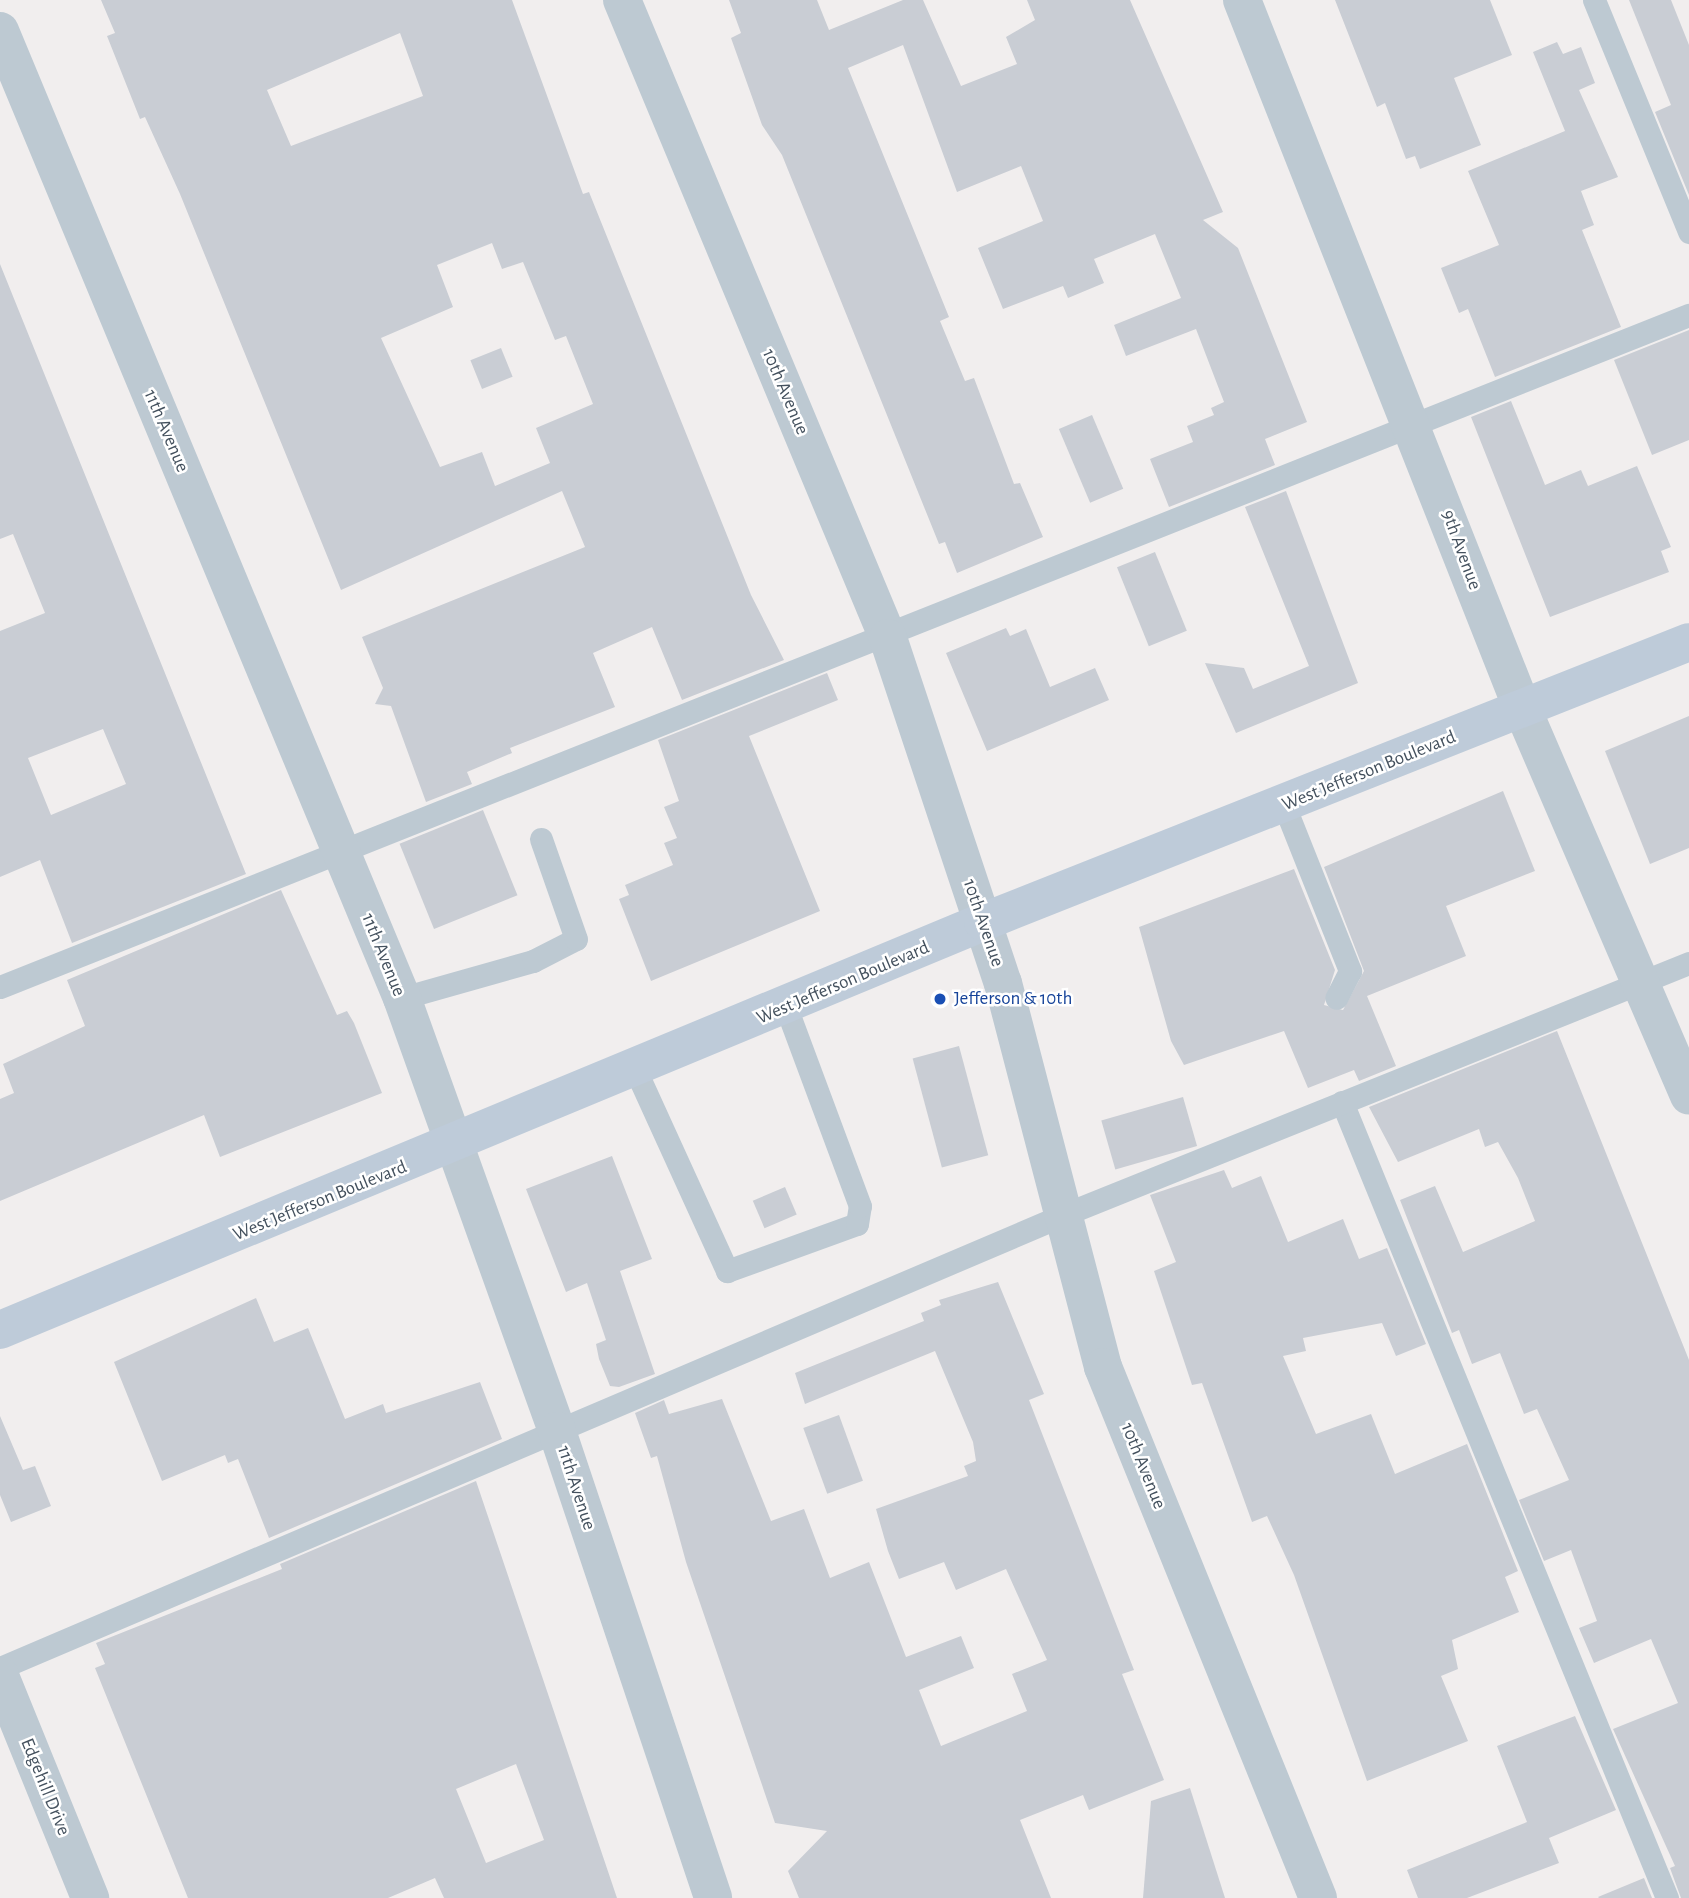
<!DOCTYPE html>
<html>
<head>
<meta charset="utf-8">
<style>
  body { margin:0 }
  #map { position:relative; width:1689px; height:1898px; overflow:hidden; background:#f1eeee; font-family:"Alegreya Sans",sans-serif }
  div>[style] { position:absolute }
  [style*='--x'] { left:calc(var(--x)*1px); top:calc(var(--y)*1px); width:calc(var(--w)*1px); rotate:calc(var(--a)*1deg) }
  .building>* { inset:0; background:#c9cdd4; transform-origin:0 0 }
  .service>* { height:23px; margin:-11.5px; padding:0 11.5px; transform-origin:11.5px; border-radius:11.5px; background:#bdc9d2 }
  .minor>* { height:38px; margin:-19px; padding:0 19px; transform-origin:19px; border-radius:19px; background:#bdc9d2 }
  .secondary>* { height:38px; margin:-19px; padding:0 19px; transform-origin:19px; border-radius:19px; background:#becbd9 }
  .dots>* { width:19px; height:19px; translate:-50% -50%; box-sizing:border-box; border:4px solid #fff; border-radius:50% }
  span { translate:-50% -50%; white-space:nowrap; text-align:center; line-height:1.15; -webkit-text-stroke:5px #fff; paint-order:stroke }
  .street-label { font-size:19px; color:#44515e }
  .transit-label { font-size:19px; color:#164399 }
  .left { translate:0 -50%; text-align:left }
</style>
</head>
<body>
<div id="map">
  <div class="building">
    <i style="clip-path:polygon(evenodd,101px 0,512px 0,583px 194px,589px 192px,751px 595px,784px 660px,682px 700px,652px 627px,593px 653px,615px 707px,510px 748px,512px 753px,467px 772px,472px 784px,426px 802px,391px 706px,375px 704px,383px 688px,362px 637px,585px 547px,562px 491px,341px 590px,180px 194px,145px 117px,140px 119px,107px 36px,115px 33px,101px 0,400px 33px,423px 96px,291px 146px,267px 90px,400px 33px,101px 0,492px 243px,502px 269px,523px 262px,555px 340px,566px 336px,593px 404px,536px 428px,550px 463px,495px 486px,482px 452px,440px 467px,381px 338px,453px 307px,437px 265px,492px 243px)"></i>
    <i style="clip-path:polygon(729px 0,817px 0,829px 30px,903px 0,923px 0,961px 86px,1017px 64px,1006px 37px,1035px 20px,1027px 0,1130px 0,1223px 212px,1203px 220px,1238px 248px,1307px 422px,1265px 439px,1275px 465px,1169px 507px,1150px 459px,1193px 442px,1187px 426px,1214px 415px,1211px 408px,1224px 402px,1196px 329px,1126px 356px,1114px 325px,1181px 298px,1155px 234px,1094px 259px,1104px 283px,1068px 298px,1063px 286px,1003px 309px,978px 248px,1043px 221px,1021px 166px,957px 192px,903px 45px,848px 68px,949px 317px,940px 321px,965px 381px,974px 378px,1014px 484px,1020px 483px,1043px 537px,957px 573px,945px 542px,939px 544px,782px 155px,762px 125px,731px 38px,741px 33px)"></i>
    <i style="clip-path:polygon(1335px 0,1490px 0,1512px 55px,1454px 78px,1481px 145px,1420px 169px,1415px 156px,1406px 159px,1385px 103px,1377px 107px)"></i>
    <i style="clip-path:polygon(1629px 0,1671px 0,1689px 45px,1689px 195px,1655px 112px,1671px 105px)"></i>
    <i style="clip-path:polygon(1557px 42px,1563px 54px,1581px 47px,1595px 83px,1579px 90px,1618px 177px,1581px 191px,1594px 225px,1582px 230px,1621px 327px,1495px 377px,1468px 309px,1459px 313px,1441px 268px,1499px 245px,1468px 171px,1565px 131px,1533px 52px)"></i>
    <i style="clip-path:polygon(evenodd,0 264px,246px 874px,72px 943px,40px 860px,0 877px,0 631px,45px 613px,13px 534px,0 539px,0 264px,103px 729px,126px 784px,51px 815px,28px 758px,103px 729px)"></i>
    <i style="clip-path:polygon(1689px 330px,1689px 440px,1652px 455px,1614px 360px)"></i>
    <i style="left:501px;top:348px;width:31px;height:33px;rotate:68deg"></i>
    <i style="clip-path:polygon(1511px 401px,1545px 485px,1581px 470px,1588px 486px,1637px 466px,1671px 547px,1661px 551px,1669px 572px,1550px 617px,1471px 417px)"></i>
    <i style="left:1092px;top:415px;width:80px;height:36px;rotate:67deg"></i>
    <i style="clip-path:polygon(1286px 491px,1358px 683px,1236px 733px,1205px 663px,1244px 668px,1253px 689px,1309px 666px,1245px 507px)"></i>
    <i style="left:1155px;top:552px;width:85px;height:41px;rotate:68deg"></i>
    <i style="clip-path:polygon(1006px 628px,1010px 636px,1026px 629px,1050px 687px,1095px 668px,1109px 700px,987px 751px,946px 653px)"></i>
    <i style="clip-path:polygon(827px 673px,838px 700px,749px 736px,820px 911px,651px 981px,619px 899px,629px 895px,625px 885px,673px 865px,664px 843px,677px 838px,664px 807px,679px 801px,658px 740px)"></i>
    <i style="clip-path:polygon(1689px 716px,1689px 848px,1650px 864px,1605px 751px)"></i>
    <i style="clip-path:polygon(1503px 791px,1535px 871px,1446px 906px,1466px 956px,1367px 996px,1396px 1066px,1359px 1081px,1354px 1070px,1308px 1088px,1284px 1031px,1184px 1065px,1171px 1041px,1139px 927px,1294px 869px,1335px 970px,1324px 1005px,1343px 1010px,1364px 971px,1324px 867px)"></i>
    <i style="left:483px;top:810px;width:92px;height:90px;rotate:68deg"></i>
    <i style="clip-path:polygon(281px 890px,337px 1015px,347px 1011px,354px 1023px,382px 1093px,220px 1157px,204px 1115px,0 1201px,0 1099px,14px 1093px,3px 1064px,85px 1026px,67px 980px)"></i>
    <i style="clip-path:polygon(1557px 1031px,1689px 1360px,1689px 1898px,1681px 1898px,1670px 1868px,1675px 1866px,1613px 1729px,1678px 1703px,1651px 1639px,1594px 1663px,1579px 1628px,1597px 1621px,1571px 1550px,1544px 1561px,1519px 1500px,1569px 1480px,1537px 1409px,1524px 1414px,1500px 1353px,1472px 1364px,1459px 1330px,1452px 1333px,1400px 1200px,1435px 1186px,1463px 1252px,1535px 1221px,1518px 1178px,1498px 1142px,1485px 1147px,1479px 1129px,1398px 1162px,1369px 1107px)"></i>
    <i style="left:959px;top:1046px;width:113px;height:48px;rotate:75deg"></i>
    <i style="left:1183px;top:1097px;width:51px;height:85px;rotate:74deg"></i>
    <i style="clip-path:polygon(612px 1156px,652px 1259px,620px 1271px,655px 1374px,619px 1387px,610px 1386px,599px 1359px,596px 1344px,606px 1340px,587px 1283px,566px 1292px,526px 1189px)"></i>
    <i style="clip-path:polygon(1224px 1170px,1232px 1188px,1261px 1176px,1288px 1242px,1343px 1219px,1359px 1259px,1387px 1248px,1426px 1344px,1396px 1356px,1382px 1323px,1303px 1338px,1306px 1351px,1283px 1356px,1316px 1434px,1371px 1414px,1395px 1474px,1467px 1444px,1518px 1571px,1505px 1577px,1519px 1612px,1452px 1640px,1458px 1669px,1441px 1676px,1468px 1741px,1367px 1781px,1294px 1575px,1267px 1516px,1252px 1522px,1202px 1383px,1192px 1385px,1154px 1271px,1176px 1262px,1150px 1195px)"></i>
    <i style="left:785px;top:1187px;width:30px;height:35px;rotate:67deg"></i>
    <i style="clip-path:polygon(998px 1282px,1044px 1394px,1029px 1400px,1134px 1670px,1122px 1674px,1164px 1780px,1089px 1810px,1083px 1795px,1020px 1820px,1051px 1898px,799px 1898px,788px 1871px,827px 1831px,775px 1823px,686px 1562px,657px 1456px,651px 1458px,635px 1413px,664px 1400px,669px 1414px,722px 1399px,771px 1521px,804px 1509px,830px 1578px,869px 1562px,906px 1657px,961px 1636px,974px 1668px,919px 1690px,941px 1746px,1027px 1711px,1012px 1674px,1047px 1660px,1006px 1569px,956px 1590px,944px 1562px,899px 1579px,888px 1551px,876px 1509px,968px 1476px,964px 1466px,976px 1461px,973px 1442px,935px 1351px,805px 1404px,795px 1373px,924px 1321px,921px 1313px,941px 1305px,939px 1300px)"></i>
    <i style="clip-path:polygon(256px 1298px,274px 1342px,308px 1328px,345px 1419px,383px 1404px,386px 1413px,480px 1382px,502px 1439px,269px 1538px,238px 1459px,228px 1463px,225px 1455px,162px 1481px,114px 1362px)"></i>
    <i style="left:839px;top:1415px;width:70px;height:38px;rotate:70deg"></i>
    <i style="clip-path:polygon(0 1416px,23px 1470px,35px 1466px,51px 1506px,11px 1522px,0 1495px)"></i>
    <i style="clip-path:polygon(evenodd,476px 1481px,617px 1898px,444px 1898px,435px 1878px,388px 1898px,188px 1898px,95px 1668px,105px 1664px,96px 1643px,282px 1569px,280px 1564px,476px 1481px,516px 1764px,544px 1840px,486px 1863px,456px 1789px,516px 1764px)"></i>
    <i style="clip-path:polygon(1575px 1716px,1616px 1810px,1549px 1838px,1559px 1863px,1467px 1898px,1418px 1898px,1407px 1870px,1527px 1822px,1497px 1746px)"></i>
    <i style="clip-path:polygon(1190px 1788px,1225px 1898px,1143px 1898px,1151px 1801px)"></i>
    <i style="clip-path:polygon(1644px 1878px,1652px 1898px,1599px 1898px,1598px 1897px)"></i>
  </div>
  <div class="service">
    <i style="--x:1594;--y:0;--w:251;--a:67.7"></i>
    <i style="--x:1284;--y:805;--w:179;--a:68.3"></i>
    <i style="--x:1350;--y:971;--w:30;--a:117"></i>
    <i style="--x:0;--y:987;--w:1818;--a:-21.7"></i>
    <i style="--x:402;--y:998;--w:136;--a:-15.8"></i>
    <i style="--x:533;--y:961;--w:48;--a:-27.1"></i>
    <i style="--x:576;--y:939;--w:106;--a:-109.3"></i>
    <i style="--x:636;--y:1071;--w:220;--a:65.5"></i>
    <i style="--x:727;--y:1271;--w:138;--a:-19.9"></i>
    <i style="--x:857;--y:1224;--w:18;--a:-81"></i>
    <i style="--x:860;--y:1206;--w:212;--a:-110.4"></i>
    <i style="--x:1342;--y:1102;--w:860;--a:67.79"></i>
    <i style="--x:0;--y:1668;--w:1161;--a:-23.08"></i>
    <i style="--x:1068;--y:1213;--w:669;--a:-21.93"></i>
  </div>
  <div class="minor">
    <i style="--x:622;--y:0;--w:691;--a:67.37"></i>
    <i style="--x:888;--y:638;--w:364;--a:71.6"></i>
    <i style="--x:1003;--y:983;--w:397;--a:75.4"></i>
    <i style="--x:1103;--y:1367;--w:573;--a:67.96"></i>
    <i style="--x:1242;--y:0;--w:761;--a:68.42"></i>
    <i style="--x:1522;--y:708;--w:422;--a:66.7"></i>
    <i style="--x:0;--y:31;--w:1047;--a:67.43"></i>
    <i style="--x:402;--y:998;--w:460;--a:70.3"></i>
    <i style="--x:557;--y:1431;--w:492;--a:71.5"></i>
    <i style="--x:0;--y:1676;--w:240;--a:67.9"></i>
  </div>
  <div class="secondary">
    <i style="--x:0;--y:1330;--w:1064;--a:-22.54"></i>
    <i style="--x:983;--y:922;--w:759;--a:-21.63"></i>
  </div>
  <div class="dots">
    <i style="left:940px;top:999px;background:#1a4fb4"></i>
  </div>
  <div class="street-label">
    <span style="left:785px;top:392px;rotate:67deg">10th Avenue</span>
    <span style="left:166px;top:431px;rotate:67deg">11th Avenue</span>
    <span style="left:1461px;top:550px;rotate:70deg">9th Avenue</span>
    <span style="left:1369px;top:771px;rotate:-22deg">West Jefferson Boulevard</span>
    <span style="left:983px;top:923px;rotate:71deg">10th Avenue</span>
    <span style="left:383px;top:955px;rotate:68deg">11th Avenue</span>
    <span style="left:843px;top:983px;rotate:-23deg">West Jefferson Boulevard</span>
    <span style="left:320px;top:1201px;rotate:-22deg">West Jefferson Boulevard</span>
    <span style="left:1143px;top:1466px;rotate:68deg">10th Avenue</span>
    <span style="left:576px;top:1488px;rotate:72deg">11th Avenue</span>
    <span style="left:45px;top:1787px;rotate:68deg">Edgehill Drive</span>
  </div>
  <div class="transit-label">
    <span class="left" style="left:954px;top:999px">Jefferson &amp; 10th</span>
  </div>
</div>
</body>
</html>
